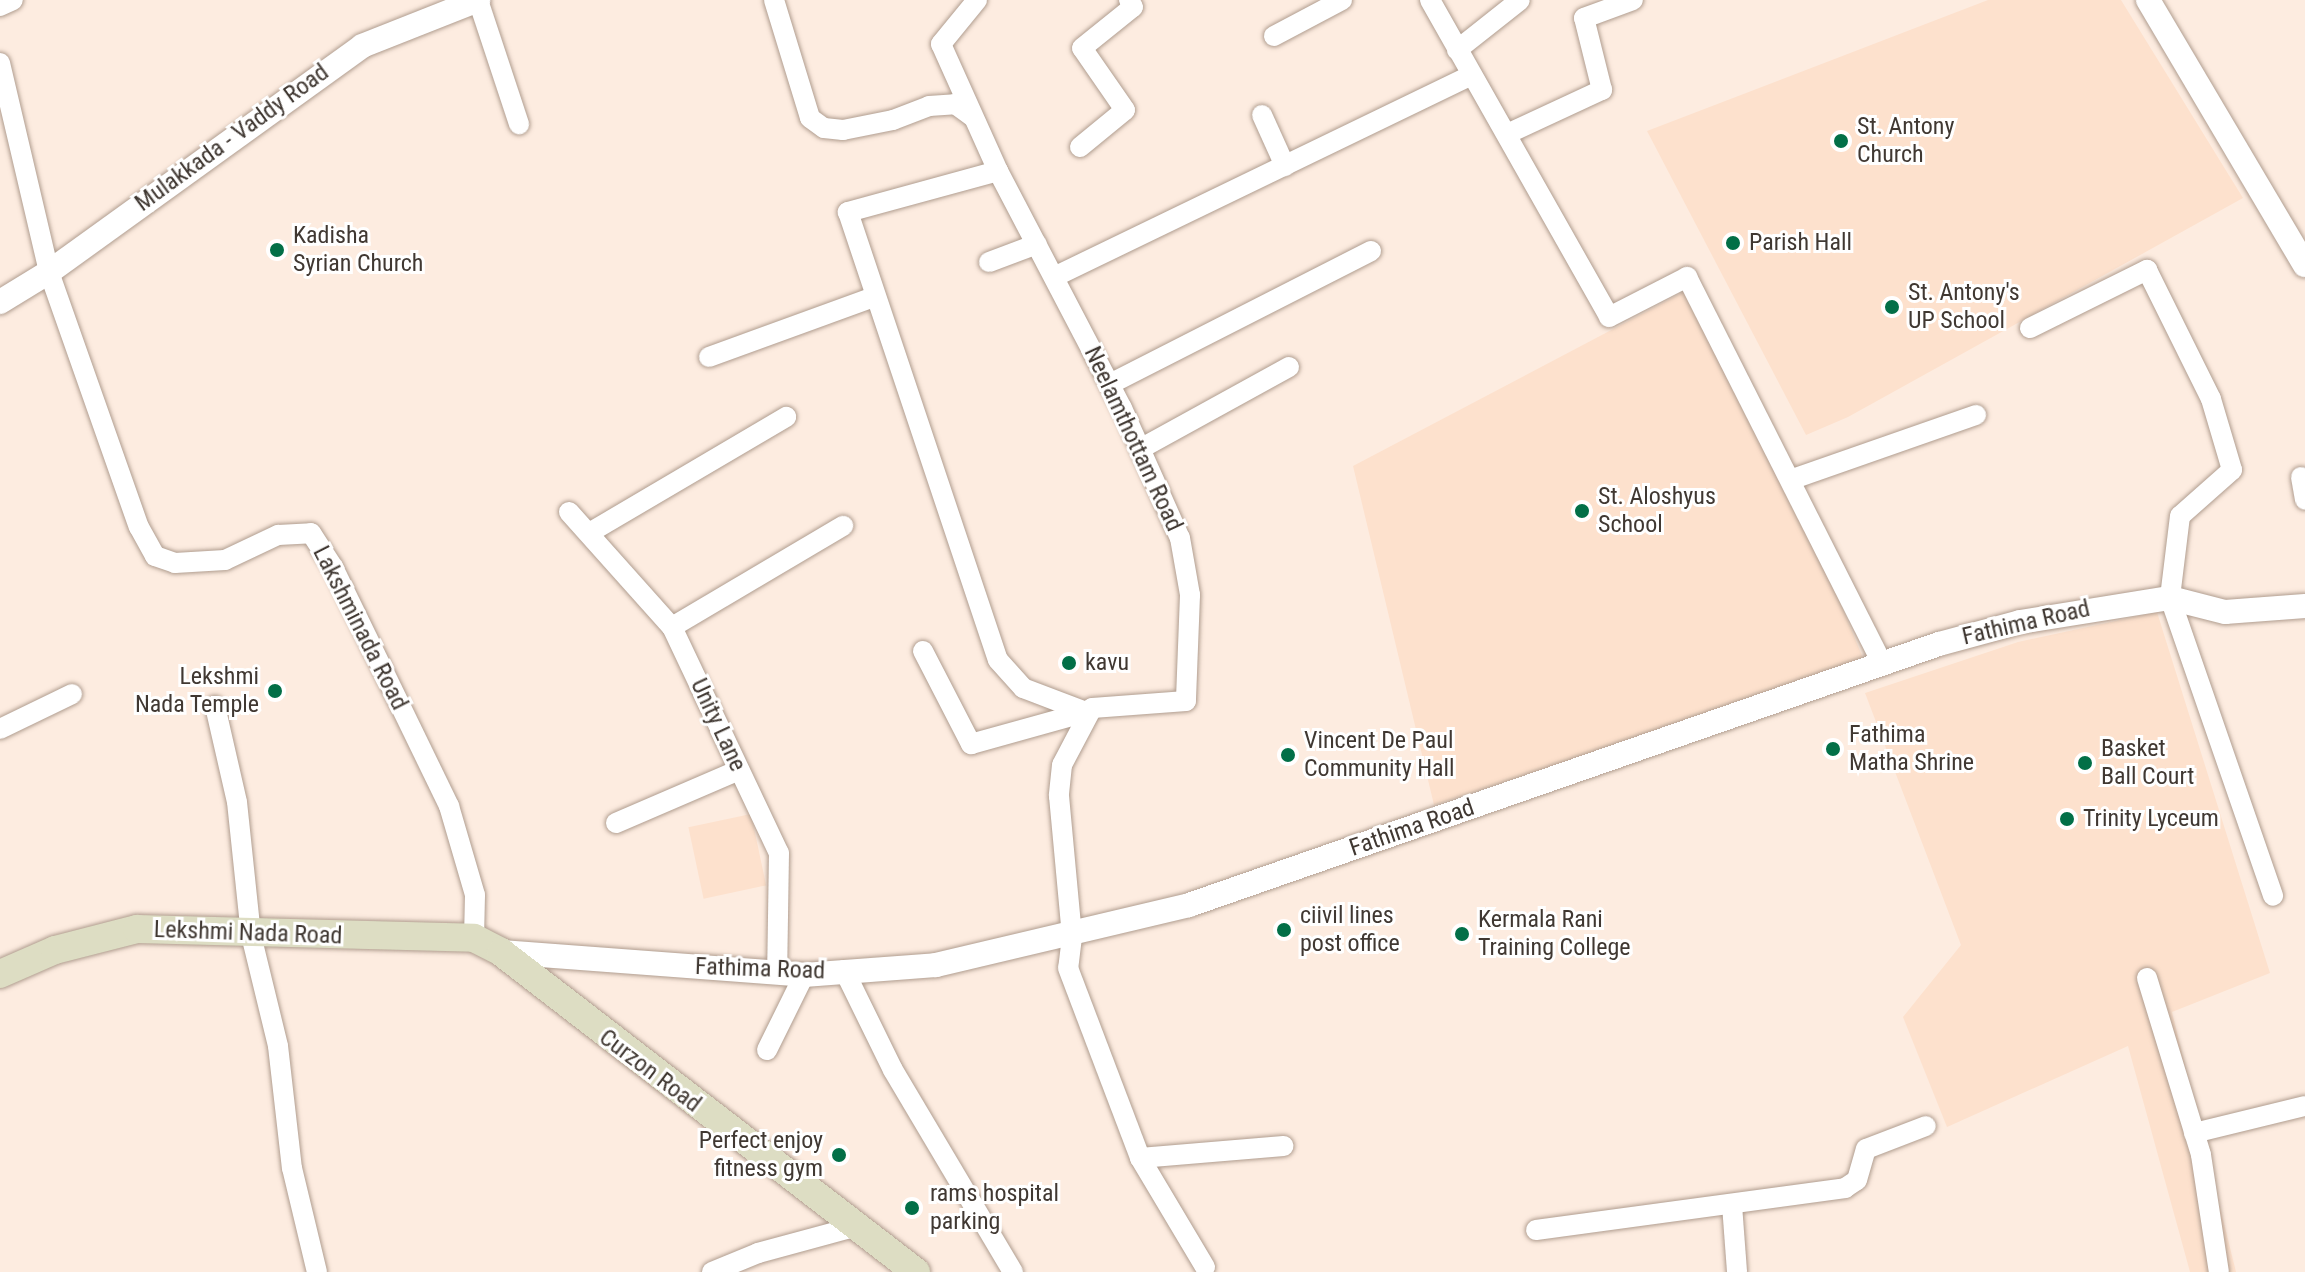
<!DOCTYPE html>
<html>
<head>
<meta charset="utf-8">
<style>
  body { margin:0 }
  #map { position:relative; width:2305px; height:1272px; overflow:hidden; background:#fdece0; font-family:"Roboto Condensed",sans-serif }
  div>[style] { position:absolute }
  [style*='--x'] { left:calc(var(--x)*1px); top:calc(var(--y)*1px); width:calc(var(--w)*1px); rotate:calc(var(--a)*1deg) }
  .built>* { inset:0; background:#fde1cd; transform-origin:0 0 }
  .roads { filter:drop-shadow(0 0 2px #b09d8f) drop-shadow(0 0 2px #b09d8f) }
  .minor>* { height:20px; margin:-10px; padding:0 10px; transform-origin:10px; border-radius:10px; background:#fff }
  .tertiary>* { height:24px; margin:-12px; padding:0 12px; transform-origin:12px; border-radius:12px; background:#fff }
  .secondary>* { height:28px; margin:-14px; padding:0 14px; transform-origin:14px; border-radius:14px; background:#ddddc3 }
  .dots>* { width:22px; height:22px; translate:-50% -50%; box-sizing:border-box; border:4px solid #fff; border-radius:50% }
  span { translate:-50% -50%; white-space:nowrap; text-align:center; line-height:1.15; -webkit-text-stroke:6px #fff; paint-order:stroke }
  .poi-label { font-size:24px; color:#403832 }
  .left { translate:0 -50%; text-align:left }
  .right { translate:-100% -50%; text-align:right }
  .street-label { font-size:24px; color:#403832 }
</style>
</head>
<body>
<div id="map">
  <div class="built">
    <i style="clip-path:polygon(1988px 0,2121px 0,2243px 198px,1848px 417px,1806px 435px,1647px 131px)"></i>
    <i style="clip-path:polygon(1691px 288px,1821px 556px,1865px 663px,1434px 805px,1353px 466px)"></i>
    <i style="clip-path:polygon(2157px 612px,2270px 973px,2172px 1012px,2236px 1272px,2190px 1272px,2128px 1046px,1947px 1127px,1903px 1017px,1961px 945px,1865px 693px,2018px 642px)"></i>
    <i style="left:751px;top:814px;width:73px;height:64px;rotate:78deg"></i>
  </div>
  <div class="roads">
    <div class="minor">
      <i style="--x:478;--y:0;--w:131;--a:71.7"></i>
      <i style="--x:774;--y:0;--w:123;--a:73"></i>
      <i style="--x:810;--y:118;--w:17;--a:36"></i>
      <i style="--x:824;--y:128;--w:19;--a:6"></i>
      <i style="--x:843;--y:130;--w:51;--a:-11.3"></i>
      <i style="--x:893;--y:120;--w:39;--a:-21"></i>
      <i style="--x:929;--y:106;--w:26;--a:-4"></i>
      <i style="--x:955;--y:104;--w:22;--a:36"></i>
      <i style="--x:977;--y:0;--w:57;--a:129.3"></i>
      <i style="--x:941;--y:44;--w:139;--a:65.8"></i>
      <i style="--x:998;--y:171;--w:267;--a:62.4"></i>
      <i style="--x:1122;--y:408;--w:142;--a:66"></i>
      <i style="--x:1180;--y:538;--w:58;--a:80"></i>
      <i style="--x:1190;--y:595;--w:106;--a:92.2"></i>
      <i style="--x:1186;--y:701;--w:94;--a:175.7"></i>
      <i style="--x:1092;--y:708;--w:64;--a:117.8"></i>
      <i style="--x:1062;--y:765;--w:31;--a:96"></i>
      <i style="--x:1059;--y:796;--w:142;--a:84.7"></i>
      <i style="--x:1072;--y:937;--w:31;--a:97"></i>
      <i style="--x:1068;--y:968;--w:203;--a:69.2"></i>
      <i style="--x:1430;--y:0;--w:364;--a:60.5"></i>
      <i style="--x:1609;--y:317;--w:88;--a:-27.1"></i>
      <i style="--x:1687;--y:277;--w:435;--a:63.2"></i>
      <i style="--x:0;--y:6;--w:14;--a:-25"></i>
      <i style="--x:1274;--y:36;--w:77;--a:-27.9"></i>
      <i style="--x:1457;--y:50;--w:80;--a:-38.4"></i>
      <i style="--x:0;--y:63;--w:215;--a:76.8"></i>
      <i style="--x:49;--y:272;--w:270;--a:70.6"></i>
      <i style="--x:139;--y:527;--w:33;--a:61"></i>
      <i style="--x:155;--y:556;--w:21;--a:19"></i>
      <i style="--x:175;--y:563;--w:50;--a:-3.4"></i>
      <i style="--x:225;--y:560;--w:59;--a:-25.3"></i>
      <i style="--x:278;--y:535;--w:33;--a:-3"></i>
      <i style="--x:311;--y:533;--w:40;--a:57.1"></i>
      <i style="--x:333;--y:567;--w:266;--a:64.1"></i>
      <i style="--x:449;--y:806;--w:93;--a:73.7"></i>
      <i style="--x:475;--y:895;--w:43;--a:91.3"></i>
      <i style="--x:1262;--y:115;--w:56;--a:65.7"></i>
      <i style="--x:1507;--y:134;--w:105;--a:-24.9"></i>
      <i style="--x:1602;--y:90;--w:74;--a:-104"></i>
      <i style="--x:1584;--y:18;--w:52;--a:-20.2"></i>
      <i style="--x:1080;--y:147;--w:58;--a:-39.4"></i>
      <i style="--x:1125;--y:110;--w:75;--a:-124.7"></i>
      <i style="--x:1082;--y:48;--w:65;--a:-38.8"></i>
      <i style="--x:1133;--y:7;--w:8;--a:-120"></i>
      <i style="--x:998;--y:171;--w:156;--a:164.7"></i>
      <i style="--x:848;--y:212;--w:472;--a:71.5"></i>
      <i style="--x:998;--y:660;--w:38;--a:48"></i>
      <i style="--x:1023;--y:688;--w:67;--a:20.9"></i>
      <i style="--x:989;--y:262;--w:51;--a:-20.6"></i>
      <i style="--x:1054;--y:277;--w:464;--a:-25.8"></i>
      <i style="--x:2030;--y:328;--w:131;--a:-26.4"></i>
      <i style="--x:2147;--y:270;--w:144;--a:63.6"></i>
      <i style="--x:2211;--y:399;--w:74;--a:73.5"></i>
      <i style="--x:2232;--y:470;--w:69;--a:138.5"></i>
      <i style="--x:2180;--y:516;--w:83;--a:97"></i>
      <i style="--x:2170;--y:598;--w:315;--a:70.9"></i>
      <i style="--x:709;--y:357;--w:176;--a:-20"></i>
      <i style="--x:1110;--y:384;--w:293;--a:-27"></i>
      <i style="--x:1140;--y:449;--w:170;--a:-28.8"></i>
      <i style="--x:2301;--y:477;--w:23;--a:80"></i>
      <i style="--x:1793;--y:479;--w:194;--a:-19.3"></i>
      <i style="--x:569;--y:512;--w:154;--a:48.2"></i>
      <i style="--x:672;--y:627;--w:250;--a:64.7"></i>
      <i style="--x:779;--y:853;--w:121;--a:90.9"></i>
      <i style="--x:589;--y:533;--w:229;--a:-30.5"></i>
      <i style="--x:672;--y:627;--w:199;--a:-30.6"></i>
      <i style="--x:923;--y:651;--w:105;--a:62.7"></i>
      <i style="--x:971;--y:744;--w:119;--a:-15.5"></i>
      <i style="--x:215;--y:706;--w:98;--a:77.1"></i>
      <i style="--x:237;--y:802;--w:134;--a:84"></i>
      <i style="--x:251;--y:935;--w:114;--a:76.3"></i>
      <i style="--x:278;--y:1046;--w:123;--a:83.5"></i>
      <i style="--x:292;--y:1168;--w:107;--a:76.5"></i>
      <i style="--x:0;--y:729;--w:80;--a:-25.9"></i>
      <i style="--x:616;--y:823;--w:134;--a:-23.3"></i>
      <i style="--x:844;--y:970;--w:111;--a:63.9"></i>
      <i style="--x:893;--y:1070;--w:235;--a:59.3"></i>
      <i style="--x:2147;--y:978;--w:185;--a:73"></i>
      <i style="--x:2201;--y:1155;--w:118;--a:81.3"></i>
      <i style="--x:767;--y:1050;--w:84;--a:-63.7"></i>
      <i style="--x:2194;--y:1133;--w:114;--a:-13.7"></i>
      <i style="--x:1732;--y:1205;--w:67;--a:85.7"></i>
      <i style="--x:1536;--y:1230;--w:312;--a:-7.7"></i>
      <i style="--x:1845;--y:1188;--w:14;--a:-34"></i>
      <i style="--x:1857;--y:1180;--w:32;--a:-74"></i>
      <i style="--x:1866;--y:1149;--w:64;--a:-21"></i>
      <i style="--x:1205;--y:1267;--w:127;--a:-120.8"></i>
      <i style="--x:1140;--y:1158;--w:144;--a:-4.8"></i>
      <i style="--x:712;--y:1272;--w:50;--a:-22.4"></i>
      <i style="--x:758;--y:1253;--w:99;--a:-15.2"></i>
    </div>
    <div class="tertiary">
      <i style="--x:2148;--y:0;--w:308;--a:59.4"></i>
      <i style="--x:0;--y:302;--w:57;--a:-31.5"></i>
      <i style="--x:49;--y:272;--w:386;--a:-35.8"></i>
      <i style="--x:362;--y:46;--w:125;--a:-21.6"></i>
      <i style="--x:501;--y:952;--w:304;--a:4.3"></i>
      <i style="--x:804;--y:975;--w:132;--a:-4.3"></i>
      <i style="--x:936;--y:965;--w:260;--a:-13.3"></i>
      <i style="--x:1189;--y:905;--w:794;--a:-19.19"></i>
      <i style="--x:1939;--y:644;--w:84;--a:-15.2"></i>
      <i style="--x:2020;--y:622;--w:152;--a:-9.1"></i>
      <i style="--x:2170;--y:598;--w:57;--a:14.3"></i>
      <i style="--x:2225;--y:612;--w:80;--a:-4.3"></i>
    </div>
    <div class="secondary">
      <i style="--x:0;--y:974;--w:60;--a:-23.6"></i>
      <i style="--x:55;--y:950;--w:85;--a:-14.4"></i>
      <i style="--x:137;--y:929;--w:337;--a:1.5"></i>
      <i style="--x:474;--y:938;--w:30;--a:27"></i>
      <i style="--x:501;--y:952;--w:524;--a:37.64"></i>
    </div>
  </div>
  <div class="dots">
    <i style="left:1841px;top:141px;background:#026f47"></i>
    <i style="left:1733px;top:243px;background:#026f47"></i>
    <i style="left:277px;top:250px;background:#026f47"></i>
    <i style="left:1892px;top:307px;background:#026f47"></i>
    <i style="left:1582px;top:511px;background:#026f47"></i>
    <i style="left:1069px;top:663px;background:#026f47"></i>
    <i style="left:275px;top:691px;background:#026f47"></i>
    <i style="left:1833px;top:749px;background:#026f47"></i>
    <i style="left:1288px;top:755px;background:#026f47"></i>
    <i style="left:2085px;top:763px;background:#026f47"></i>
    <i style="left:2067px;top:819px;background:#026f47"></i>
    <i style="left:1284px;top:930px;background:#026f47"></i>
    <i style="left:1462px;top:934px;background:#026f47"></i>
    <i style="left:839px;top:1155px;background:#026f47"></i>
    <i style="left:912px;top:1208px;background:#026f47"></i>
  </div>
  <div class="poi-label">
    <span class="left" style="left:1857px;top:141px">St. Antony<br>Church</span>
    <span class="left" style="left:293px;top:250px">Kadisha<br>Syrian Church</span>
    <span class="left" style="left:1749px;top:243px">Parish Hall</span>
    <span class="left" style="left:1908px;top:307px">St. Antony's<br>UP School</span>
    <span class="left" style="left:1598px;top:511px">St. Aloshyus<br>School</span>
    <span class="left" style="left:1085px;top:663px">kavu</span>
    <span class="right" style="left:259px;top:691px">Lekshmi<br>Nada Temple</span>
    <span class="left" style="left:1849px;top:749px">Fathima<br>Matha Shrine</span>
    <span class="left" style="left:1304px;top:755px">Vincent De Paul<br>Community Hall</span>
    <span class="left" style="left:2101px;top:763px">Basket<br>Ball Court</span>
    <span class="left" style="left:2083px;top:819px">Trinity Lyceum</span>
    <span class="left" style="left:1300px;top:930px">ciivil lines<br>post office</span>
    <span class="left" style="left:1478px;top:934px">Kermala Rani<br>Training College</span>
    <span class="right" style="left:823px;top:1155px">Perfect enjoy<br>fitness gym</span>
    <span class="left" style="left:930px;top:1208px">rams hospital<br>parking</span>
  </div>
  <div class="street-label">
    <span style="left:232px;top:138px;rotate:-36deg">Mulakkada - Vaddy Road</span>
    <span style="left:1133px;top:439px;rotate:65deg">Neelamthottam Road</span>
    <span style="left:2026px;top:623px;rotate:-13deg">Fathima Road</span>
    <span style="left:360px;top:628px;rotate:63deg">Lakshminada Road</span>
    <span style="left:718px;top:725px;rotate:65deg">Unity Lane</span>
    <span style="left:1412px;top:828px;rotate:-19deg">Fathima Road</span>
    <span style="left:248px;top:933px;rotate:2deg">Lekshmi Nada Road</span>
    <span style="left:760px;top:969px;rotate:2deg">Fathima Road</span>
    <span style="left:650px;top:1071px;rotate:37deg">Curzon Road</span>
  </div>
</div>
</body>
</html>
